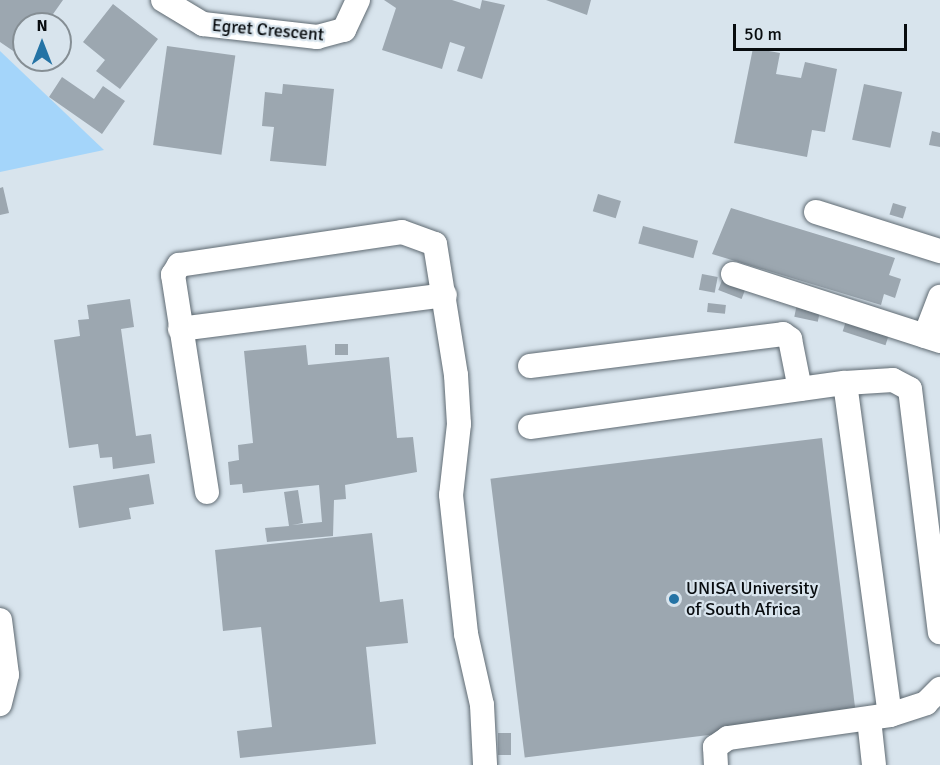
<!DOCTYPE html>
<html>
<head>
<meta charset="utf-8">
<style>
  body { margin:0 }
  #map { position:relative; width:940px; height:765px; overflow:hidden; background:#d8e4ed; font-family:Signika,sans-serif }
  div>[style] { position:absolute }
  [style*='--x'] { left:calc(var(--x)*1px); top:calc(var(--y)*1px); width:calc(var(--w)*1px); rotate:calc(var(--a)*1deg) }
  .green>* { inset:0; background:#a4d5fa }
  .building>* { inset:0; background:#9ca7b0; transform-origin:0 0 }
  .roads { filter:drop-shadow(0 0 2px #5f6a72) drop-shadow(0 0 2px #5f6a72) }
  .minor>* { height:24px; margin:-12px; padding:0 12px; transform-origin:12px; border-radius:12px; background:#fff }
  .dots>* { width:16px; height:16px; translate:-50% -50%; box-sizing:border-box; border:3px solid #d8e4ed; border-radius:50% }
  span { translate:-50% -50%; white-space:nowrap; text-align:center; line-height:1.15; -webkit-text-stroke:4.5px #d8e4ed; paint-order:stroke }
  .street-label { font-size:18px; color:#080c0f }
  .poi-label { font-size:18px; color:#080c0f }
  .left { translate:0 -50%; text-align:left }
  .north { position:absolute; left:12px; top:12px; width:60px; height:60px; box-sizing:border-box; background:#d8e4ed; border:2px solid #858e94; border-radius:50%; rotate:0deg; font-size:16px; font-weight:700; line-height:24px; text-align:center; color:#080c0f }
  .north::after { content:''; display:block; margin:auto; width:21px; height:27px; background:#2473a5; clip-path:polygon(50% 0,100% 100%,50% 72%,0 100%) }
  .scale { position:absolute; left:733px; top:24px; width:174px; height:27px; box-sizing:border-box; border:3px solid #080c0f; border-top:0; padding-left:8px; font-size:18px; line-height:21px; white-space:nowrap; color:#080c0f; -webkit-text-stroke:4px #d8e4ed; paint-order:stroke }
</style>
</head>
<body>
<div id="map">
  <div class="green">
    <i style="clip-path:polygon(0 51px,104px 150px,0 172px)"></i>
  </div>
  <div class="building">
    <i style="clip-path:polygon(0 0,63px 0,46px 24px,24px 24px,22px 57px,0 42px)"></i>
    <i style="clip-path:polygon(384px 0,452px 0,480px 9px,482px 0,505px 5px,482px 79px,457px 71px,465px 47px,450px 42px,442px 69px,382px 50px,396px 8px)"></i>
    <i style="clip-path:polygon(546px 0,591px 0,587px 15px)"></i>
    <i style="clip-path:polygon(113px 4px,158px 39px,120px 89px,96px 71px,105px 60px,83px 42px)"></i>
    <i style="left:167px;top:46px;width:69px;height:100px;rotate:8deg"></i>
    <i style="clip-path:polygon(753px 48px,780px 53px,776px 74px,801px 78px,805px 62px,837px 69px,825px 132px,812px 130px,807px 157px,734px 143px)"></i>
    <i style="clip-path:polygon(62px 77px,94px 99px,103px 86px,125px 101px,102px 134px,49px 97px)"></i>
    <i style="clip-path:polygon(283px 84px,334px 89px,326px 166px,270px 161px,274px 127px,262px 126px,265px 92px,282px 94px)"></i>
    <i style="left:864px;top:84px;width:39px;height:57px;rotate:12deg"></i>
    <i style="clip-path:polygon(932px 131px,940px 133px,940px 147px,929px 145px)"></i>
    <i style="clip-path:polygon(3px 187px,9px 213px,0 215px,0 188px)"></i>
    <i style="left:598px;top:194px;width:24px;height:18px;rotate:17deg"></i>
    <i style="left:893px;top:203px;width:14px;height:12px;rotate:17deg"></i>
    <i style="clip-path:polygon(731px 208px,895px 258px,889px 275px,901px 279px,895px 298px,884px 294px,881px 305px,712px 254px)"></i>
    <i style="left:643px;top:226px;width:57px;height:18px;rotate:15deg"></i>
    <i style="left:702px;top:274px;width:16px;height:16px;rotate:11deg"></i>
    <i style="left:724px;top:275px;width:25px;height:16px;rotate:21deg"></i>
    <i style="clip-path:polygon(130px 299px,134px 327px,121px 329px,136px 436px,151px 434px,155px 463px,113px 469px,112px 457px,100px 458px,98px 444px,69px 448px,54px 340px,80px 336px,78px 320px,89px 319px,87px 305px)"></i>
    <i style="left:708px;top:303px;width:18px;height:9px;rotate:6deg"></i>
    <i style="left:797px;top:304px;width:24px;height:13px;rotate:12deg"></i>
    <i style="left:847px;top:318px;width:45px;height:14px;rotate:18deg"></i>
    <i style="left:335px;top:344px;width:13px;height:11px"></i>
    <i style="clip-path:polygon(306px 345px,308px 365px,389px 357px,397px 438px,413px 437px,417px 472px,345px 485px,346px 499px,334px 500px,333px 536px,267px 542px,265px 528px,289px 526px,284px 492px,298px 490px,303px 523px,292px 525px,322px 522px,319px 485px,243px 493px,242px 484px,230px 485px,228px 462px,239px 460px,238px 445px,253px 443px,244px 351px)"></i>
    <i style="left:822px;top:438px;width:281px;height:334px;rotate:83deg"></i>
    <i style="clip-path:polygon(149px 474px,154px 504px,129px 508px,131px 519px,79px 528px,73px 486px)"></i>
    <i style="clip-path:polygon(372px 533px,380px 602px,403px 599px,408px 643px,366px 647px,376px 744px,240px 758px,237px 731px,272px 727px,261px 627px,223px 631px,215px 550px)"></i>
    <i style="left:511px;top:733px;width:22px;height:13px;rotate:90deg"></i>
  </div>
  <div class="roads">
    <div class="minor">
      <i style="--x:163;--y:0;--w:47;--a:31"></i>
      <i style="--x:203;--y:24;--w:115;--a:6.5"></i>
      <i style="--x:317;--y:37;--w:28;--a:-15"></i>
      <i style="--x:344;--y:30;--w:33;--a:-65"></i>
      <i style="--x:816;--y:212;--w:130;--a:17.5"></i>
      <i style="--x:733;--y:274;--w:218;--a:17.9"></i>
      <i style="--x:180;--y:329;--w:267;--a:-7.3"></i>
      <i style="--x:925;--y:336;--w:42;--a:-69"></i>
      <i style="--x:530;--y:366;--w:255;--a:-7.2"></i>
      <i style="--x:783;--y:334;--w:9;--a:36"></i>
      <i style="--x:790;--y:339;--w:51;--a:78.7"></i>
      <i style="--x:845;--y:383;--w:48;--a:-3.6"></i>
      <i style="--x:893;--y:380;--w:19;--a:28"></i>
      <i style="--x:910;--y:389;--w:245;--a:83"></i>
      <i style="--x:530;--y:427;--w:318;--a:-8"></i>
      <i style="--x:845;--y:383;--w:335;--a:82.3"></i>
      <i style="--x:890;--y:715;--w:164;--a:171.9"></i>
      <i style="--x:728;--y:738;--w:16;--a:145"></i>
      <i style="--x:715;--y:747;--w:18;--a:87"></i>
      <i style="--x:207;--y:492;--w:220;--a:-98.9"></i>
      <i style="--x:173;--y:275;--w:12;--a:-59"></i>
      <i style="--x:179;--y:265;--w:225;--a:-8.4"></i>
      <i style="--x:402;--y:232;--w:35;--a:20"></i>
      <i style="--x:435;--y:244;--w:133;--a:80.9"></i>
      <i style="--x:456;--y:375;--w:49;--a:86.5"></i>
      <i style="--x:459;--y:424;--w:71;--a:96.4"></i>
      <i style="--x:451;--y:495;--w:140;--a:83.8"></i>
      <i style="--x:466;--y:634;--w:73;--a:77.3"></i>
      <i style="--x:482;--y:705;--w:60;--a:87.1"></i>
      <i style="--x:0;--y:620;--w:55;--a:82.7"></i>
      <i style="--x:7;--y:675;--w:30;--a:104"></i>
      <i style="--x:890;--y:715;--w:38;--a:-18"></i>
      <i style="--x:926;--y:703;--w:20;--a:-45"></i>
      <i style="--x:869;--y:719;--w:46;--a:83.8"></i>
    </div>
  </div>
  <div class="dots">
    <i style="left:674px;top:599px;background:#2473a5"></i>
  </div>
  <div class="street-label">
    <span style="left:268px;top:30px;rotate:5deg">Egret Crescent</span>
  </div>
  <div class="poi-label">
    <span class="left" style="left:686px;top:599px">UNISA University<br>of South Africa</span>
  </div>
  <div class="north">N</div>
  <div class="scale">50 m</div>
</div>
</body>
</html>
